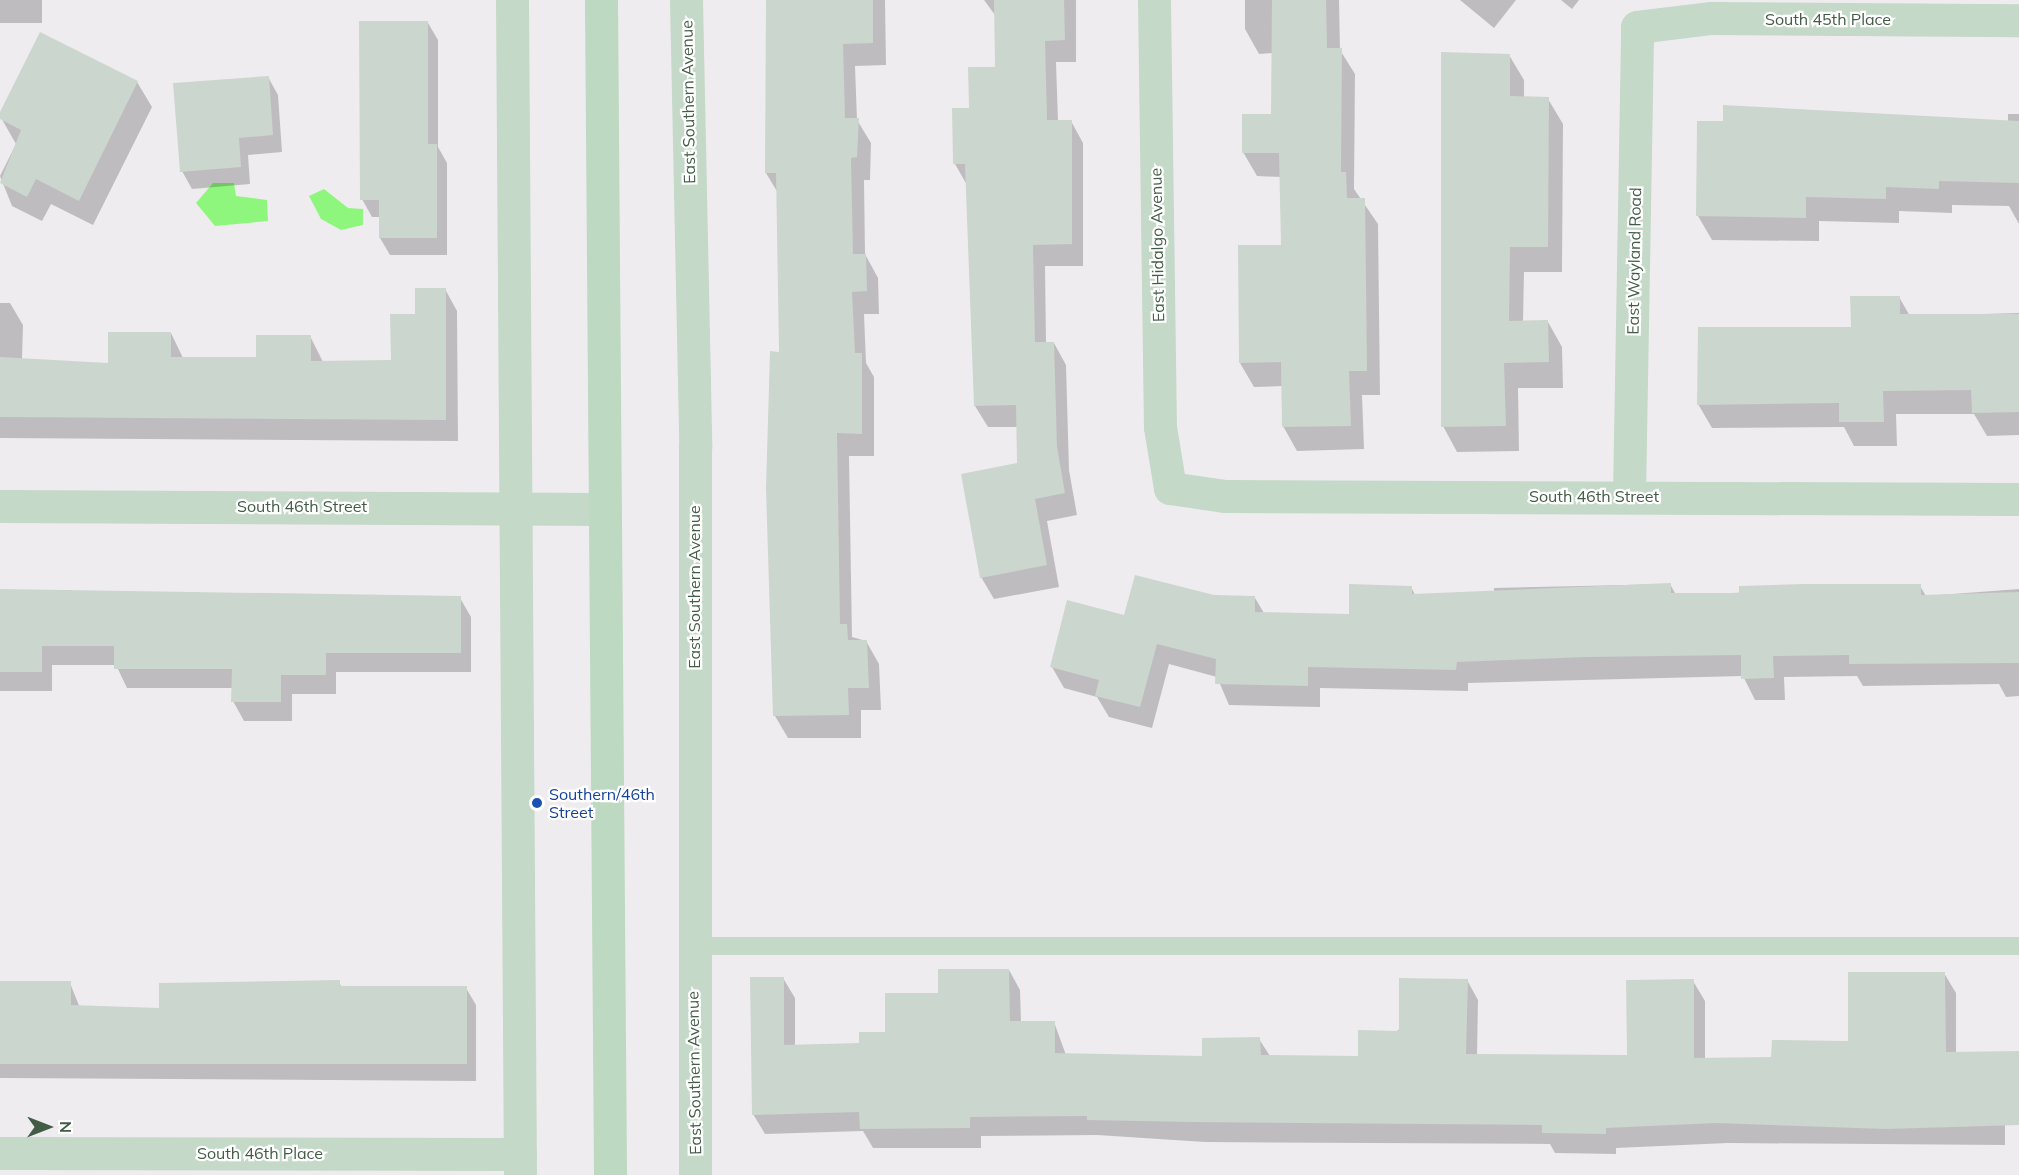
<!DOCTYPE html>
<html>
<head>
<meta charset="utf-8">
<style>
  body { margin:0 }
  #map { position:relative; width:2019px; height:1175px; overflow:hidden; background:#efecf0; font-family:Mulish,sans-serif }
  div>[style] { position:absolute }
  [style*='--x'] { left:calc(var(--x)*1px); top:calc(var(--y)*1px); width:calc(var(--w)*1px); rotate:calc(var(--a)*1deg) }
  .water>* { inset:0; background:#8ff67d }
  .shadow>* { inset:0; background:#0003; transform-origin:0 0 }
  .building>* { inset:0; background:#cbd6ce }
  .service>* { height:18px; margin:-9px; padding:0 9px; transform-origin:9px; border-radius:9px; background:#c4d9c7 }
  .minor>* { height:33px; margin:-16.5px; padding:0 16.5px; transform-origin:16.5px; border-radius:16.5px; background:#c4d9c7 }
  .secondary>* { height:33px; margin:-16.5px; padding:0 16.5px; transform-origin:16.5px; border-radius:16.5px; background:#bdd9c1 }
  .dots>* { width:16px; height:16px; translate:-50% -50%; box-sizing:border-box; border:3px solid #fff; border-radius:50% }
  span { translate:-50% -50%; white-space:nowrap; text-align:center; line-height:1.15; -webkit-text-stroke:4.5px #fff; paint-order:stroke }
  .street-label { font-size:16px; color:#435c46 }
  .transit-label { font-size:16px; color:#164399 }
  .left { translate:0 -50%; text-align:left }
  .north { position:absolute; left:18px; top:1097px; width:60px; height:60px; -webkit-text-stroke:4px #fff; paint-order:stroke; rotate:90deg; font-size:16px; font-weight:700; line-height:24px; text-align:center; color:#435c46 }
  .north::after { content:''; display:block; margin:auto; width:21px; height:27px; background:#435c46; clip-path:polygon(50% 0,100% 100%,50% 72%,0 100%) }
</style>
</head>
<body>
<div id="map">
  <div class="water">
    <i style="clip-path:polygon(213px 183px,234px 183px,236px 196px,267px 200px,268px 221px,215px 226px,196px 203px)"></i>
    <i style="clip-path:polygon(324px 189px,348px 208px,363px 209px,363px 225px,341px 230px,321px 219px,309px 196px)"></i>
  </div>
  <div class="shadow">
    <i style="left:0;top:0;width:42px;height:23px"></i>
    <i style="clip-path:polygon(766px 0,885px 0,886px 65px,855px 66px,857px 120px,871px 143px,870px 180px,864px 180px,865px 254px,878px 278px,879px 314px,864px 314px,866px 363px,874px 377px,874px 456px,849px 456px,852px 637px,866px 641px,879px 664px,881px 710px,861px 710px,861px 738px,788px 738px,775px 716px,780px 353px,778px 193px,766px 173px)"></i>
    <i style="clip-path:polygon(984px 0,1076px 0,1076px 62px,1056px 62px,1058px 121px,1071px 121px,1083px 143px,1083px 266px,1045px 266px,1046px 343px,1054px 343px,1066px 365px,1069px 470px,1077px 515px,1047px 521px,1059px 587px,994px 599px,981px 577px,1019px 465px,1018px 427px,988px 427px,975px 406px,967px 185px,955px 164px,971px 110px,996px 68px,995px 15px)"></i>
    <i style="clip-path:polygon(1245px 0,1339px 0,1340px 50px,1355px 74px,1354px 189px,1378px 224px,1380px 395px,1362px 395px,1364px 449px,1297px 451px,1283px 426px,1283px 386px,1254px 387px,1240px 363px,1283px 246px,1281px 177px,1257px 176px,1243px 152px,1273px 116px,1273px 53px,1259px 54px,1245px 29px)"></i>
    <i style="clip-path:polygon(1460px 0,1516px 0,1494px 28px)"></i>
    <i style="clip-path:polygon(1561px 0,1579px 0,1572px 9px)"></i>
    <i style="clip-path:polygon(428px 23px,438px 40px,438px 147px,447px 163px,447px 255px,390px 255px,380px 238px,380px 217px,372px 217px,362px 199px)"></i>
    <i style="clip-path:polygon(1509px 55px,1524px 80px,1524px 98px,1548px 99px,1563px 124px,1562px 272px,1524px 272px,1523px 322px,1548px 322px,1562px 347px,1563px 388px,1518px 388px,1519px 451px,1457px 452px,1443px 426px)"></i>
    <i style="clip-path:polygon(268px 77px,278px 95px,282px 152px,248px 155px,250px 184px,192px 189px,182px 171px)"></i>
    <i style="clip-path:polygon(137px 82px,152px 107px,93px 225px,51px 204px,42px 221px,12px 206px,0 176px,16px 144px,0 116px)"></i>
    <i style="clip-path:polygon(2008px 114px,2019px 114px,2019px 224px,2009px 206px,1952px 205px,1952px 213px,1899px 211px,1899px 223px,1819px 221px,1819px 241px,1712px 240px,1698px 216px,1698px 122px,2008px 122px)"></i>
    <i style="clip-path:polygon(445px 289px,457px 311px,458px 441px,0 438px,0 303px,10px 303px,23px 325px,22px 359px,109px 365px,171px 333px,183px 358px,258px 358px,310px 336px,323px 362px,393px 361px,416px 316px)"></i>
    <i style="clip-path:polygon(1899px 297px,1910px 316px,2019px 313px,2019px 435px,1987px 436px,1974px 414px,1896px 414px,1897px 446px,1854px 446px,1844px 427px,1712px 428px,1698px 404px,1852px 328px)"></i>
    <i style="clip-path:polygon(1670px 584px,1676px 595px,1920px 586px,1926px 596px,2019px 589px,2019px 696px,2006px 697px,1999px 684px,1863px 686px,1857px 676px,1784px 677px,1785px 700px,1755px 700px,1743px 676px,1468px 683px,1468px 691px,1320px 688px,1320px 707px,1229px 705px,1217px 677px,1169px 664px,1152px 728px,1109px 717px,1097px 697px,1064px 688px,1052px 667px,1125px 616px,1214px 597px,1255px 598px,1264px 613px,1351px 615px,1411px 587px,1415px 595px,1494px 595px,1494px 588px)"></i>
    <i style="clip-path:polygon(72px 590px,74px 595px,460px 598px,471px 617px,471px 672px,336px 672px,336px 694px,292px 694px,292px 721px,244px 721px,233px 701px,233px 688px,127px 688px,116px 665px,52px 665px,52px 691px,0 691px,0 592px)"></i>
    <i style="clip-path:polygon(1009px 970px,1020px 990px,1021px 1023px,1054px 1022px,1066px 1055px,1203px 1058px,1259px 1039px,1270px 1056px,1360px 1058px,1467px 980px,1478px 1000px,1477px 1056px,1629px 1057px,1693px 981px,1705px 1001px,1705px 1059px,1773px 1058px,1850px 1043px,1944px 973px,1956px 993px,1956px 1053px,2019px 1052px,2019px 1121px,2005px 1121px,2005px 1145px,1728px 1143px,1616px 1148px,1616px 1154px,1555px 1153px,1550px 1144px,1205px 1142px,1097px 1135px,981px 1136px,981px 1148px,873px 1148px,863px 1131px,765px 1134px,753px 1114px,783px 978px,795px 998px,795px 1047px,860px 1045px,887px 1033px,940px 995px)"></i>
    <i style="clip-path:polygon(339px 982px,342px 988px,466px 988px,476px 1005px,476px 1081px,0 1078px,0 983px,70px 983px,80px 1008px,160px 1010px)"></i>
  </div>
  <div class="building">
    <i style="clip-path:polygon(766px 0,873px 0,873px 43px,843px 44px,845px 118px,859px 118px,857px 157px,851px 158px,853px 254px,866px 254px,867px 291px,852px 292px,855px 353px,862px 353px,862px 434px,837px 433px,840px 624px,847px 624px,848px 640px,867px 640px,869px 688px,848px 688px,849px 715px,773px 716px,766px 488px,770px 351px,779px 352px,776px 173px,765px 173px)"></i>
    <i style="clip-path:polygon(994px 0,1064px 0,1065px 40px,1045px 41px,1047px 120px,1072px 120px,1072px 244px,1033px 245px,1035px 342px,1054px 342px,1057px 447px,1065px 493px,1035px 499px,1047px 565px,980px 578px,961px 474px,1017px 463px,1016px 405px,974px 406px,965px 164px,953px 164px,952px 108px,969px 108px,968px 67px,995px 67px)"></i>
    <i style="clip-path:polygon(1272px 0,1326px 0,1327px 48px,1342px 48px,1341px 172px,1346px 172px,1347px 198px,1365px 198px,1367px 371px,1349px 371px,1351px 426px,1282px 427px,1281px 362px,1239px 363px,1238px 245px,1281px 245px,1279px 153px,1242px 153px,1242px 114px,1271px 114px)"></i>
    <i style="clip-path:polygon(359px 21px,428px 21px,428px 144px,437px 144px,437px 238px,379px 238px,379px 200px,360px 200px)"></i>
    <i style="clip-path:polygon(40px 32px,138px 81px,79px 201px,36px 179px,27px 197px,0 183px,21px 130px,0 119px,0 112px)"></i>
    <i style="clip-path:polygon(1441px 52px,1510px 54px,1510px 96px,1549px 97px,1548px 247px,1510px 247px,1509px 321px,1548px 320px,1549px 362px,1504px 363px,1506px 426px,1441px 427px)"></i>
    <i style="clip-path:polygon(269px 76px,273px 135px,239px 138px,241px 167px,180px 172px,173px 83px)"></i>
    <i style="clip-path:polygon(1723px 105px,2019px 121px,2019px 183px,1939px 181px,1939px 189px,1886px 187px,1886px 199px,1806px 197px,1806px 218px,1696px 216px,1697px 121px,1723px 121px)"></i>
    <i style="clip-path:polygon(415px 288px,446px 288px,446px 420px,0 417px,0 357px,108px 363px,108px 332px,171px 332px,171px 357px,256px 357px,256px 335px,311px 335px,311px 361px,391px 360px,390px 314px,415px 314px)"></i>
    <i style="clip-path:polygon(1850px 296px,1900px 296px,1900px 314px,2019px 314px,2019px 412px,1972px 413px,1971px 390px,1883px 391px,1884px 422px,1839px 422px,1839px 403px,1697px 405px,1698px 327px,1851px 327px)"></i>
    <i style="clip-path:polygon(1135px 575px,1214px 595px,1255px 596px,1255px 612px,1349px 614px,1349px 584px,1412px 586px,1412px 594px,1671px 583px,1671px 593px,1739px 593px,1739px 586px,1805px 584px,1921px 584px,1921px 595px,2019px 592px,2019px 663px,1849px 664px,1849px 655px,1773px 656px,1774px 678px,1741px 679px,1741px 655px,1585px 657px,1457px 662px,1456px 670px,1308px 667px,1308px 686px,1215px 684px,1216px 659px,1157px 644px,1140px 707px,1095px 696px,1099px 680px,1050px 667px,1067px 600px,1124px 615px)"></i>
    <i style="clip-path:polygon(0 589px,461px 596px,461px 653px,326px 653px,326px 675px,281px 675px,281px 702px,231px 702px,232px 669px,114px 669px,114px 646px,42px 646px,42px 672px,0 672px)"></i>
    <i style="clip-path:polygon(938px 969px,1009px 969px,1010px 1021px,1055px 1021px,1055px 1053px,1202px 1056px,1202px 1038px,1260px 1037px,1261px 1055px,1358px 1056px,1358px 1030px,1399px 1031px,1399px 978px,1468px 979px,1466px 1054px,1627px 1055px,1626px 980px,1694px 979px,1694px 1058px,1771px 1057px,1772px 1040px,1848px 1041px,1848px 972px,1945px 972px,1946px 1052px,2019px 1051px,2019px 1125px,1886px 1129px,1716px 1123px,1606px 1128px,1606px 1134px,1542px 1133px,1542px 1125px,1193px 1122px,1087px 1120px,1087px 1116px,970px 1117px,970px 1128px,860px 1129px,859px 1112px,752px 1115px,750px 977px,784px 977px,784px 1045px,859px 1043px,859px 1032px,885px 1032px,885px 993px,938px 993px)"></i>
    <i style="clip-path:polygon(340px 980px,340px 986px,467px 986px,467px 1064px,0 1064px,0 981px,71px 981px,71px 1005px,159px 1008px,159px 983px)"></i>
  </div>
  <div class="service">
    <i style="--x:692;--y:946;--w:1327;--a:0"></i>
  </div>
  <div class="minor">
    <i style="--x:512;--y:0;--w:1175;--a:89.61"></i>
    <i style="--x:686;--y:0;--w:447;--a:88.8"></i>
    <i style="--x:695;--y:447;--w:728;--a:90"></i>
    <i style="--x:1154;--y:0;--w:427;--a:89.2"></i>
    <i style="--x:1160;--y:427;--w:62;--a:80.7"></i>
    <i style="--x:1170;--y:488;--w:56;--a:8.3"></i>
    <i style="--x:1225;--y:496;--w:794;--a:0.22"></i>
    <i style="--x:1629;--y:496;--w:469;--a:-89"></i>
    <i style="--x:1637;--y:27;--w:75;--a:-6.9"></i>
    <i style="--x:1711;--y:18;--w:308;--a:0.4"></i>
    <i style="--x:0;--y:506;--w:604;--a:0.28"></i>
    <i style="--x:0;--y:1153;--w:520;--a:0.11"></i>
  </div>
  <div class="secondary">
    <i style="--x:601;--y:0;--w:1175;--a:89.56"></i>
  </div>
  <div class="dots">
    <i style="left:537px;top:803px;background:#1a4fb4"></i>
  </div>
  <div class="street-label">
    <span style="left:1828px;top:19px">South 45th Place</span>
    <span style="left:688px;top:102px;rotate:-91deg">East Southern Avenue</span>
    <span style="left:1157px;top:245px;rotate:-91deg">East Hidalgo Avenue</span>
    <span style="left:1634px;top:261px;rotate:-89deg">East Wayland Road</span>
    <span style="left:1594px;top:496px">South 46th Street</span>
    <span style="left:302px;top:506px">South 46th Street</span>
    <span style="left:694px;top:587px;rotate:-90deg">East Southern Avenue</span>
    <span style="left:694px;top:1073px;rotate:-91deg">East Southern Avenue</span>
    <span style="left:260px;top:1153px">South 46th Place</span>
  </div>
  <div class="transit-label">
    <span class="left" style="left:549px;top:803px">Southern/46th<br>Street</span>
  </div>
  <div class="north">N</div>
</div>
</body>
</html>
